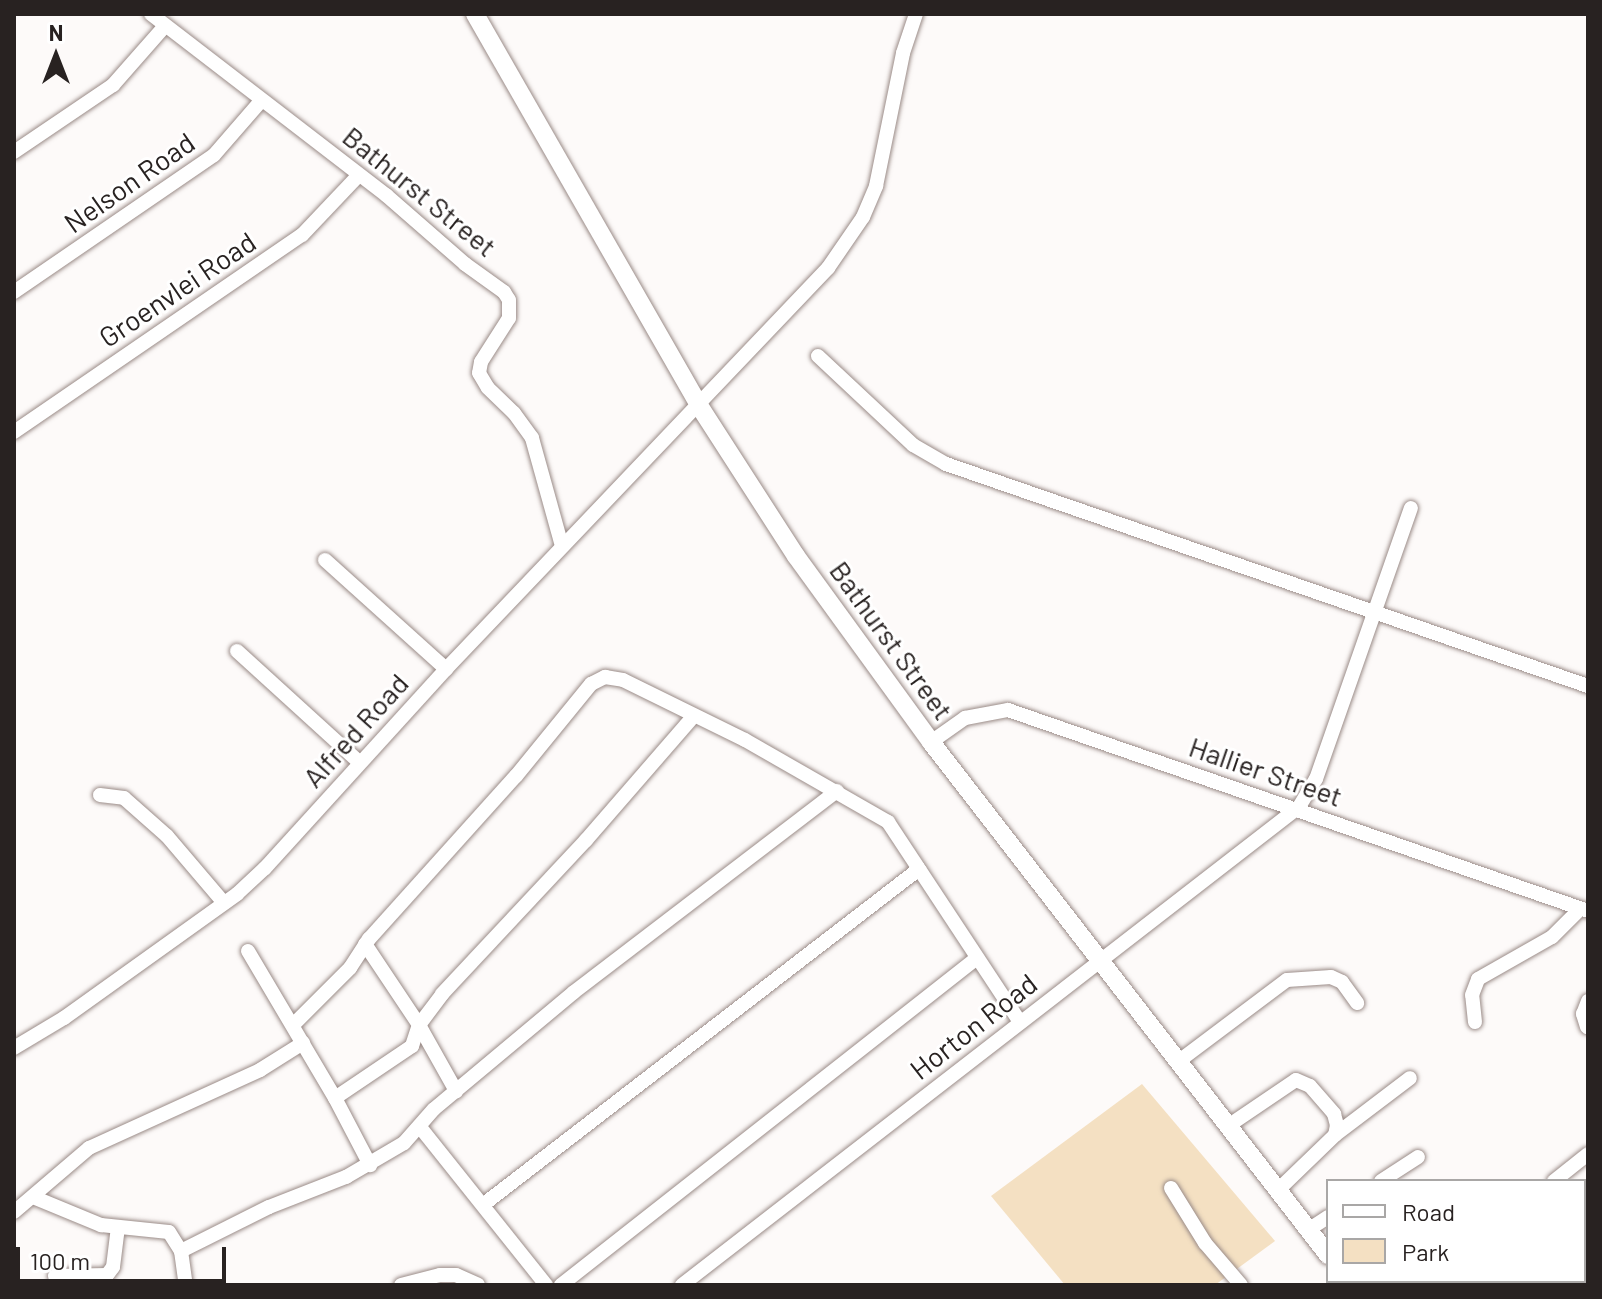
<!DOCTYPE html>
<html>
<head>
<meta charset="utf-8">
<style>
  body { margin:0 }
  #map { position:relative; width:1602px; height:1299px; overflow:hidden; background:#fdfaf9; font-family:Barlow,sans-serif }
  div>[style] { position:absolute }
  [style*='--x'] { left:calc(var(--x)*1px); top:calc(var(--y)*1px); width:calc(var(--w)*1px); rotate:calc(var(--a)*1deg) }
  .green>* { inset:0; background:#f4e0c2 }
  .roads { filter:drop-shadow(0 0 2px #9a8b87) drop-shadow(0 0 2px #9a8b87) }
  .minor>* { height:14px; margin:-7px; padding:0 7px; transform-origin:7px; border-radius:7px; background:#fff }
  .major>* { height:18px; margin:-9px; padding:0 9px; transform-origin:9px; border-radius:9px; background:#fff }
  span { translate:-50% -50%; white-space:nowrap; text-align:center; line-height:1.15; -webkit-text-stroke:6px #fff; paint-order:stroke }
  .street-label { font-size:28px; color:#282221 }
  .frame { position:absolute; inset:0; border:16px solid #282221; pointer-events:none }
  .legend { position:absolute; left:1326px; top:1179px; width:260px; height:104px; box-sizing:border-box; background:#fff; border:2px solid #a9a7a6; margin:0; padding:10px 14px; list-style:none; font-size:24px; color:#282221 }
  .legend li { display:flex; align-items:center; gap:16px; height:40px }
  .legend b { width:40px; border:2px solid #a9a7a6 }
  .north { position:absolute; left:16px; top:16px; width:80px; height:80px; -webkit-text-stroke:6px #fff; paint-order:stroke; rotate:0deg; font-size:22px; font-weight:700; line-height:32px; text-align:center; color:#282221 }
  .north::after { content:''; display:block; margin:auto; width:28px; height:36px; background:#282221; clip-path:polygon(50% 0,100% 100%,50% 72%,0 100%) }
  .scale { position:absolute; left:16px; top:1247px; width:210px; height:36px; box-sizing:border-box; border:4px solid #282221; border-top:0; padding-left:10px; font-size:24px; line-height:28px; white-space:nowrap; color:#282221; -webkit-text-stroke:6px #fff; paint-order:stroke }
</style>
</head>
<body>
<div id="map">
  <div class="green">
    <i style="clip-path:polygon(1142px 1084px,1275px 1241px,1215px 1285px,1065px 1285px,991px 1196px)"></i>
  </div>
  <div class="roads">
    <div class="minor">
      <i style="--x:151;--y:14;--w:297;--a:37.6"></i>
      <i style="--x:386;--y:195;--w:105;--a:41.1"></i>
      <i style="--x:465;--y:264;--w:48;--a:35.7"></i>
      <i style="--x:504;--y:292;--w:9;--a:58"></i>
      <i style="--x:509;--y:300;--w:18;--a:90"></i>
      <i style="--x:509;--y:318;--w:52;--a:122.5"></i>
      <i style="--x:481;--y:362;--w:11;--a:100"></i>
      <i style="--x:479;--y:373;--w:17;--a:59"></i>
      <i style="--x:488;--y:388;--w:36;--a:44"></i>
      <i style="--x:514;--y:413;--w:31;--a:54"></i>
      <i style="--x:532;--y:438;--w:112;--a:74.5"></i>
      <i style="--x:14;--y:152;--w:120;--a:-34.1"></i>
      <i style="--x:113;--y:85;--w:79;--a:-48.6"></i>
      <i style="--x:14;--y:292;--w:242;--a:-34.4"></i>
      <i style="--x:214;--y:155;--w:72;--a:-49"></i>
      <i style="--x:818;--y:356;--w:130;--a:43.1"></i>
      <i style="--x:913;--y:445;--w:38;--a:30"></i>
      <i style="--x:946;--y:464;--w:679;--a:19.08"></i>
      <i style="--x:14;--y:432;--w:349;--a:-34.4"></i>
      <i style="--x:302;--y:235;--w:81;--a:-46.5"></i>
      <i style="--x:325;--y:560;--w:163;--a:42"></i>
      <i style="--x:237;--y:651;--w:165;--a:42.3"></i>
      <i style="--x:931;--y:742;--w:42;--a:-35.2"></i>
      <i style="--x:965;--y:718;--w:44;--a:-10.5"></i>
      <i style="--x:1008;--y:710;--w:614;--a:19.11"></i>
      <i style="--x:100;--y:795;--w:24;--a:7"></i>
      <i style="--x:124;--y:798;--w:57;--a:41.5"></i>
      <i style="--x:167;--y:836;--w:88;--a:49.6"></i>
      <i style="--x:365;--y:944;--w:97;--a:56.3"></i>
      <i style="--x:419;--y:1025;--w:76;--a:60.7"></i>
      <i style="--x:248;--y:951;--w:171;--a:59.4"></i>
      <i style="--x:335;--y:1098;--w:76;--a:62.4"></i>
      <i style="--x:1475;--y:1022;--w:27;--a:-96"></i>
      <i style="--x:1472;--y:995;--w:17;--a:-69"></i>
      <i style="--x:1478;--y:979;--w:85;--a:-29.6"></i>
      <i style="--x:1552;--y:937;--w:40;--a:-45"></i>
      <i style="--x:293;--y:1025;--w:81;--a:-45"></i>
      <i style="--x:350;--y:968;--w:35;--a:-57"></i>
      <i style="--x:369;--y:939;--w:219;--a:-48"></i>
      <i style="--x:516;--y:776;--w:119;--a:-50.8"></i>
      <i style="--x:591;--y:684;--w:16;--a:-27"></i>
      <i style="--x:605;--y:677;--w:18;--a:9"></i>
      <i style="--x:623;--y:680;--w:136;--a:26.2"></i>
      <i style="--x:745;--y:740;--w:165;--a:29.8"></i>
      <i style="--x:888;--y:822;--w:240;--a:56.6"></i>
      <i style="--x:1587;--y:1027;--w:14;--a:-107"></i>
      <i style="--x:1583;--y:1014;--w:14;--a:-69"></i>
      <i style="--x:14;--y:1048;--w:58;--a:-31"></i>
      <i style="--x:64;--y:1018;--w:213;--a:-35.6"></i>
      <i style="--x:237;--y:894;--w:38;--a:-43"></i>
      <i style="--x:265;--y:868;--w:269;--a:-47.7"></i>
      <i style="--x:446;--y:669;--w:554;--a:-46.39"></i>
      <i style="--x:828;--y:268;--w:62;--a:-55.5"></i>
      <i style="--x:863;--y:217;--w:34;--a:-67"></i>
      <i style="--x:876;--y:186;--w:136;--a:-78.5"></i>
      <i style="--x:903;--y:53;--w:41;--a:-71.6"></i>
      <i style="--x:1179;--y:1061;--w:135;--a:-36.9"></i>
      <i style="--x:1287;--y:980;--w:44;--a:-3.9"></i>
      <i style="--x:1331;--y:977;--w:12;--a:24"></i>
      <i style="--x:1342;--y:982;--w:26;--a:54"></i>
      <i style="--x:335;--y:1098;--w:93;--a:-34"></i>
      <i style="--x:412;--y:1046;--w:22;--a:-72"></i>
      <i style="--x:419;--y:1025;--w:39;--a:-53"></i>
      <i style="--x:442;--y:994;--w:211;--a:-46.9"></i>
      <i style="--x:586;--y:840;--w:163;--a:-49"></i>
      <i style="--x:1228;--y:1126;--w:82;--a:-34.1"></i>
      <i style="--x:1296;--y:1080;--w:15;--a:23"></i>
      <i style="--x:1310;--y:1086;--w:37;--a:49"></i>
      <i style="--x:1334;--y:1114;--w:11;--a:75"></i>
      <i style="--x:1337;--y:1125;--w:10;--a:101"></i>
      <i style="--x:1335;--y:1135;--w:79;--a:136"></i>
      <i style="--x:420;--y:1127;--w:202;--a:51.4"></i>
      <i style="--x:1335;--y:1135;--w:94;--a:-37.2"></i>
      <i style="--x:1381;--y:1181;--w:44;--a:-33"></i>
      <i style="--x:1554;--y:1181;--w:43;--a:-38.5"></i>
      <i style="--x:1171;--y:1188;--w:65;--a:58.3"></i>
      <i style="--x:1205;--y:1243;--w:55;--a:49.4"></i>
      <i style="--x:33;--y:1197;--w:74;--a:22.4"></i>
      <i style="--x:101;--y:1225;--w:68;--a:5.9"></i>
      <i style="--x:169;--y:1232;--w:22;--a:58"></i>
      <i style="--x:181;--y:1251;--w:34;--a:82"></i>
      <i style="--x:484;--y:1204;--w:549;--a:-37.6"></i>
      <i style="--x:14;--y:1212;--w:99;--a:-40.5"></i>
      <i style="--x:89;--y:1148;--w:188;--a:-24.5"></i>
      <i style="--x:260;--y:1070;--w:51;--a:-32.1"></i>
      <i style="--x:1308;--y:1230;--w:24;--a:-33"></i>
      <i style="--x:181;--y:1251;--w:98;--a:-26.6"></i>
      <i style="--x:269;--y:1207;--w:83;--a:-21.3"></i>
      <i style="--x:346;--y:1177;--w:67;--a:-30.4"></i>
      <i style="--x:404;--y:1143;--w:45;--a:-48.6"></i>
      <i style="--x:434;--y:1109;--w:182;--a:-39.9"></i>
      <i style="--x:574;--y:992;--w:331;--a:-37.4"></i>
      <i style="--x:55;--y:1276;--w:52;--a:-1.1"></i>
      <i style="--x:107;--y:1275;--w:10;--a:-53"></i>
      <i style="--x:113;--y:1267;--w:40;--a:-82.9"></i>
      <i style="--x:401;--y:1285;--w:40;--a:-14.4"></i>
      <i style="--x:440;--y:1275;--w:16;--a:0"></i>
      <i style="--x:456;--y:1275;--w:24;--a:24"></i>
      <i style="--x:561;--y:1285;--w:529;--a:-38.17"></i>
      <i style="--x:682;--y:1285;--w:780;--a:-37.77"></i>
      <i style="--x:1299;--y:807;--w:33;--a:-59"></i>
      <i style="--x:1316;--y:779;--w:287;--a:-70.7"></i>
      <i style="--x:1420;--y:1285;--w:6;--a:-39"></i>
      <i style="--x:1561;--y:1285;--w:6;--a:-45"></i>
    </div>
    <div class="major">
      <i style="--x:475;--y:14;--w:449;--a:60.2"></i>
      <i style="--x:698;--y:404;--w:181;--a:57.2"></i>
      <i style="--x:796;--y:556;--w:230;--a:54"></i>
      <i style="--x:931;--y:742;--w:649;--a:52.26"></i>
      <i style="--x:1348;--y:1281;--w:5;--a:53"></i>
    </div>
  </div>
  <div class="street-label">
    <span style="left:129px;top:182px;rotate:-35deg">Nelson Road</span>
    <span style="left:420px;top:191px;rotate:39deg">Bathurst Street</span>
    <span style="left:177px;top:289px;rotate:-34deg">Groenvlei Road</span>
    <span style="left:892px;top:640px;rotate:54deg">Bathurst Street</span>
    <span style="left:355px;top:730px;rotate:-48deg">Alfred Road</span>
    <span style="left:1266px;top:771px;rotate:19deg">Hallier Street</span>
    <span style="left:973px;top:1026px;rotate:-38deg">Horton Road</span>
  </div>
  <div class="frame"></div>
  <ul class="legend">
  <li><b style="height:10px;background:#fff"></b>Road</li>
  <li><b style="height:22px;background:#f4e0c2"></b>Park</li>
  </ul>
  <div class="north">N</div>
  <div class="scale">100 m</div>
</div>
</body>
</html>
